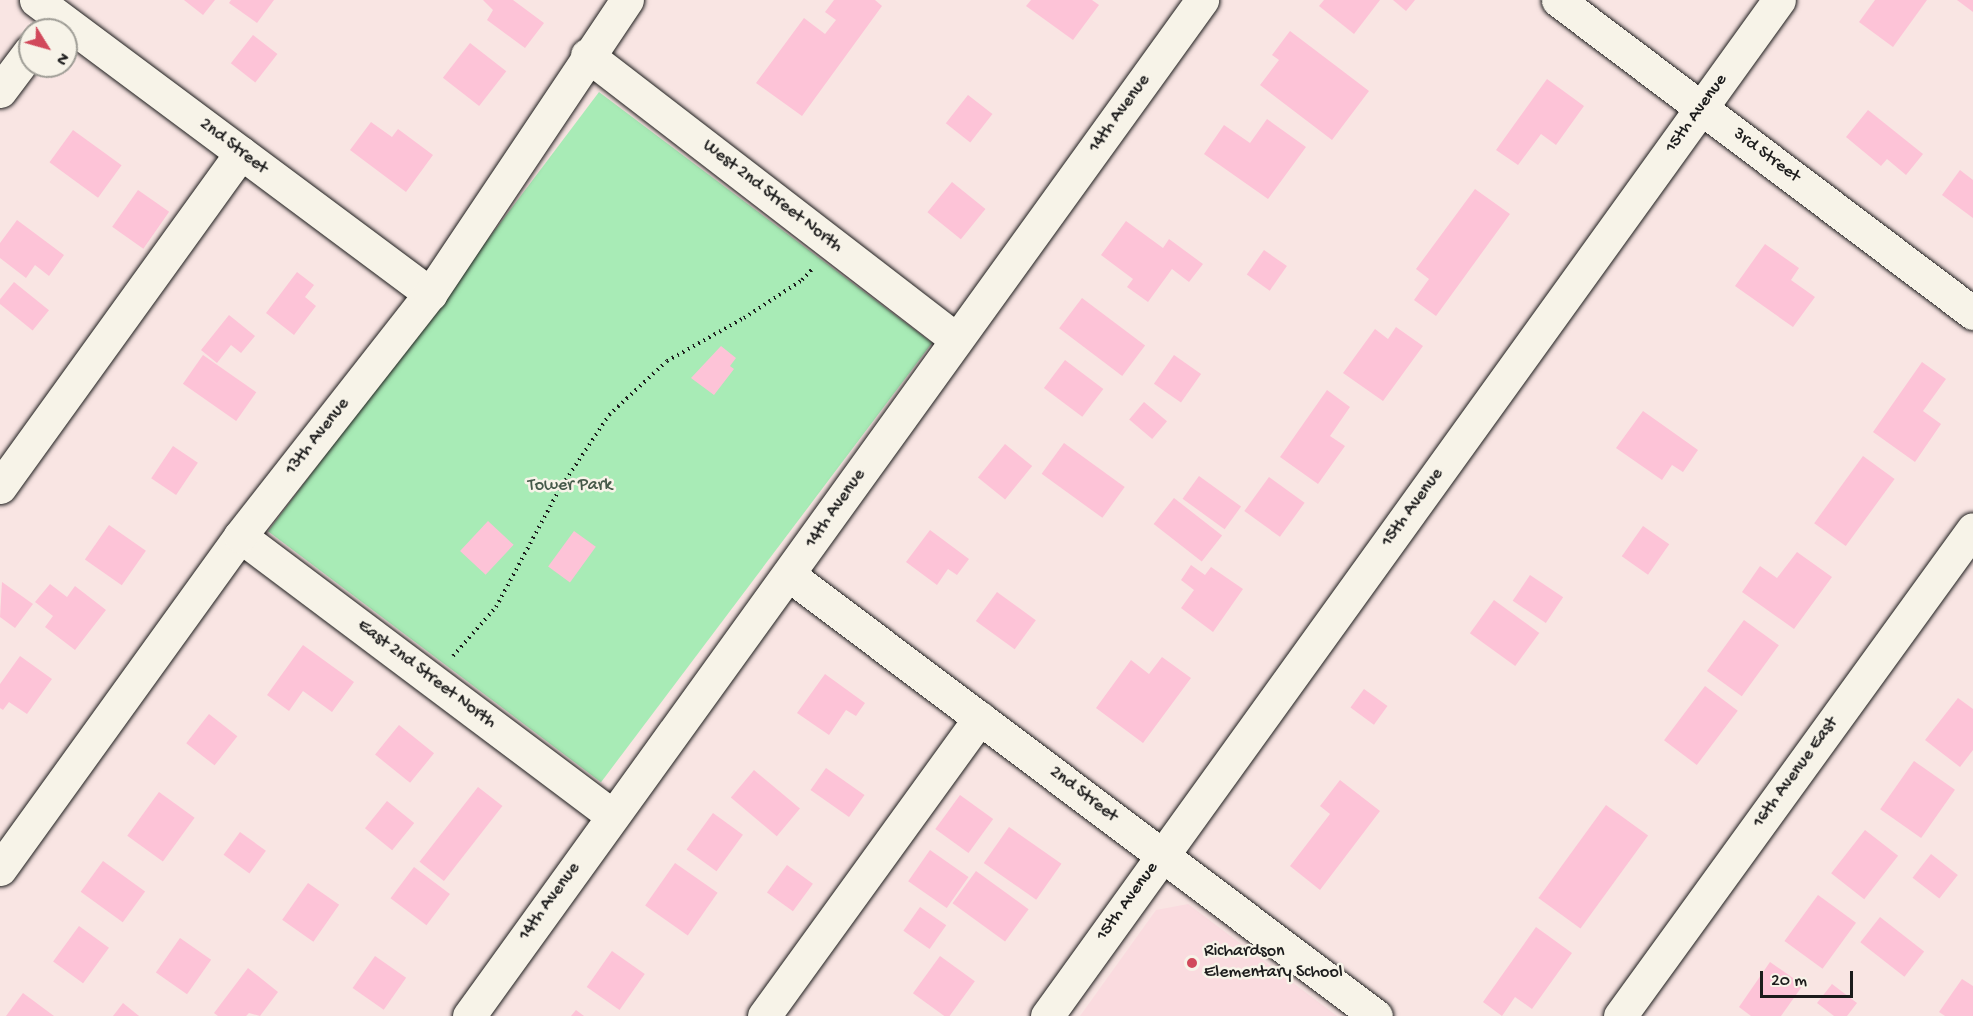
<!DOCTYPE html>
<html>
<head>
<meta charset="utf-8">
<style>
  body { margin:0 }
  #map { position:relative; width:1973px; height:1016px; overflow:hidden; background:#f9e5e3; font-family:"Gochi Hand",sans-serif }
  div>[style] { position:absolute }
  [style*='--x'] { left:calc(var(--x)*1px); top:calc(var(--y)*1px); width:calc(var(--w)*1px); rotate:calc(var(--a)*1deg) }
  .built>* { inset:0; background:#fadbdf }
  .green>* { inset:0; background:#a8ebb6; transform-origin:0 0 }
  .building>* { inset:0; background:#fdc3d7; transform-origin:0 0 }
  .path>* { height:4px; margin-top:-2px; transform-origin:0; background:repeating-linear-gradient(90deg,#1c1c1c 0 1.5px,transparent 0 6px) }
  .roads { filter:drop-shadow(0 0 2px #1c1c1c) drop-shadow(0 0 2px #1c1c1c) }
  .minor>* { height:33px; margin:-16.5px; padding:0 16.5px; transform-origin:16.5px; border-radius:16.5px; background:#f7f3e8 }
  .dots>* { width:16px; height:16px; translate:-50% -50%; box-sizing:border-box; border:3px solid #f7f3e8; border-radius:50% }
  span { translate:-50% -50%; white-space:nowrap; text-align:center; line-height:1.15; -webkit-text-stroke:5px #f7f3e8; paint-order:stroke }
  .street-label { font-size:18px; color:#1c1c1c }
  .park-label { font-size:18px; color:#465a4a }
  .poi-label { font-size:18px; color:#1c1c1c }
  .left { translate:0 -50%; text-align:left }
  .north { position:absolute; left:18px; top:18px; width:60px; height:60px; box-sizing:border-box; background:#f7f3e8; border:2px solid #9f9d96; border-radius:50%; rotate:127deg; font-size:16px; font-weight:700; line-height:24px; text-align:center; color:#1c1c1c }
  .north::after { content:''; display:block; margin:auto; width:21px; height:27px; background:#d1495b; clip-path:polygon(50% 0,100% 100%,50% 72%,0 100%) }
  .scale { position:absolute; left:1760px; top:971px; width:93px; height:27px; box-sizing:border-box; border:3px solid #1c1c1c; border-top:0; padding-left:8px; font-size:18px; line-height:21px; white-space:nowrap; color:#1c1c1c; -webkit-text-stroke:4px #f7f3e8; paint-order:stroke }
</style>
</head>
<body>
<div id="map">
  <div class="built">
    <i style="clip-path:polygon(1188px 904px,1337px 1016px,1080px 1016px,1156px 910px)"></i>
  </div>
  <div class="green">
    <i style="left:599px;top:92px;width:417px;height:550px;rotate:37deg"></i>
  </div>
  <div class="building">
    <i style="clip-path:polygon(184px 0,215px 0,203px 15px)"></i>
    <i style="clip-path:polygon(231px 0,274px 0,257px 23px,229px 3px)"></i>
    <i style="clip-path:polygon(483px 0,513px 0,544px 23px,525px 48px,487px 20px,493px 10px)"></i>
    <i style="clip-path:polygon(834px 0,875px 0,882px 6px,802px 116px,756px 83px,804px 18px,825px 34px,836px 20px,825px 12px)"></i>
    <i style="clip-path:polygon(1031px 0,1092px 0,1099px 5px,1073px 40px,1026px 6px)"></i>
    <i style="clip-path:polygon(1324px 0,1380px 0,1354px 34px,1319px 6px)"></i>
    <i style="clip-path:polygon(1393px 0,1415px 0,1406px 11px)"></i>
    <i style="clip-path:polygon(1875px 0,1927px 0,1893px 47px,1859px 22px)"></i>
    <i style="clip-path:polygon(1957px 0,1973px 0,1973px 12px)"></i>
    <i style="clip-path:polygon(1290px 31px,1369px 91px,1332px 140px,1260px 85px,1279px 60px,1272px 55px)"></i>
    <i style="left:253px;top:35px;width:31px;height:36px;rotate:38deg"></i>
    <i style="left:470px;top:43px;width:46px;height:44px;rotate:38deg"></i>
    <i style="clip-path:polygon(1547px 79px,1584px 106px,1556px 145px,1541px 134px,1518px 165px,1496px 150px)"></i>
    <i style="left:968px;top:95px;width:31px;height:36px;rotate:38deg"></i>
    <i style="clip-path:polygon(1868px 110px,1923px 154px,1906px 175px,1887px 159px,1881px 166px,1846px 137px)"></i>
    <i style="clip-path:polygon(1267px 119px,1306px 147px,1268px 199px,1204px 154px,1224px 125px,1250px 143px)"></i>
    <i style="clip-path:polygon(371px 122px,392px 137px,398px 129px,433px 155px,406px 192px,350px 150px)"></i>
    <i style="left:73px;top:130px;width:60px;height:40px;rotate:36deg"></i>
    <i style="clip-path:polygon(1960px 170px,1973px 180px,1973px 218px,1942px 195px)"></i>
    <i style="left:952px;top:182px;width:43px;height:39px;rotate:39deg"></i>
    <i style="clip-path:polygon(1475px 189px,1510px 214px,1436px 316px,1414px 300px,1429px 279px,1416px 269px)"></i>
    <i style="left:138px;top:190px;width:38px;height:45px;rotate:35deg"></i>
    <i style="clip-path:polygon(17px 220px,64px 255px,49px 276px,35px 265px,26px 278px,0 258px,0 243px)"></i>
    <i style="clip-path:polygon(1126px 221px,1163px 248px,1169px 239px,1203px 264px,1189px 282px,1172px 269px,1148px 302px,1127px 287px,1133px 279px,1101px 255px)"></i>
    <i style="clip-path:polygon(1765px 244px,1799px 268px,1791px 280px,1815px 297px,1793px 327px,1735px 286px)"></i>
    <i style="left:1264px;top:250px;width:28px;height:30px;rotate:35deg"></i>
    <i style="clip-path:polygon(297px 272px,314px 285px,305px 297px,316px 306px,294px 335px,266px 313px)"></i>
    <i style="left:14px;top:282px;width:45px;height:26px;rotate:39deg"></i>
    <i style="left:1082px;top:298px;width:79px;height:38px;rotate:37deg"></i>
    <i style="clip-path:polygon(229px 315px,255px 336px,241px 353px,231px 345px,217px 363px,201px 350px)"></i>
    <i style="clip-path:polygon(1396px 327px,1423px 346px,1383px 401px,1343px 373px,1375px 329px,1388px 339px)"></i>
    <i style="clip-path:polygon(721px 346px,736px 358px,730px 366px,734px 369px,714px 395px,691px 378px)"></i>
    <i style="left:203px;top:355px;width:65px;height:35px;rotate:35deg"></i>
    <i style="left:1174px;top:355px;width:33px;height:35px;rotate:35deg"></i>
    <i style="left:1065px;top:360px;width:48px;height:35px;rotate:37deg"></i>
    <i style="clip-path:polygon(1922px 362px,1946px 379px,1923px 411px,1941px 424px,1915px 462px,1873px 432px)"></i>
    <i style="clip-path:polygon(1327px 390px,1350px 407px,1330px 436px,1345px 446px,1318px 484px,1280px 457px)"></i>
    <i style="left:1144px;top:402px;width:30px;height:23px;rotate:40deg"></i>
    <i style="clip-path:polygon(1643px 411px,1698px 450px,1683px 472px,1672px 465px,1662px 480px,1616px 448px)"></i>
    <i style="left:1064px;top:443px;width:75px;height:38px;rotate:36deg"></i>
    <i style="left:1005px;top:444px;width:35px;height:43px;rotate:39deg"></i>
    <i style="left:173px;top:446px;width:30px;height:39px;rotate:34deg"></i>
    <i style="left:1863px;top:456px;width:39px;height:83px;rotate:36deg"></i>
    <i style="left:1199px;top:476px;width:52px;height:28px;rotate:36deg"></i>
    <i style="left:1269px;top:477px;width:44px;height:42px;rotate:36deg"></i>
    <i style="left:1174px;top:498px;width:61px;height:33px;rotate:38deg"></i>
    <i style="left:488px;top:521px;width:35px;height:41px;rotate:43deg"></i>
    <i style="left:109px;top:525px;width:45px;height:42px;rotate:35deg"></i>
    <i style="left:1643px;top:526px;width:32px;height:37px;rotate:35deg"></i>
    <i style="clip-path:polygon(930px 530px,969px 559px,957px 575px,948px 569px,937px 585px,906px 562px)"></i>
    <i style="left:574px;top:531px;width:27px;height:44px;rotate:36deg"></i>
    <i style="clip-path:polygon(1797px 552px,1832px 577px,1794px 629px,1742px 592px,1760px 566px,1777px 578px)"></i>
    <i style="clip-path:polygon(1191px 565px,1205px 575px,1211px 567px,1243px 589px,1213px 632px,1181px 608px,1194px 590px,1181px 580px)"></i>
    <i style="left:1530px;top:575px;width:40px;height:31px;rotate:34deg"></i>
    <i style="clip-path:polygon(2px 582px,33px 604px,15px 628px,0 617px)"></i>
    <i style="clip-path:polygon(50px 584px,67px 597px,75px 586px,106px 610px,75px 650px,45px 627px,53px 616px,35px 602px)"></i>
    <i style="left:997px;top:592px;width:48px;height:36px;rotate:36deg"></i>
    <i style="left:1494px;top:600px;width:56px;height:41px;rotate:36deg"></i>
    <i style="left:1744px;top:620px;width:43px;height:63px;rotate:36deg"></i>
    <i style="clip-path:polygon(303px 645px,354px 682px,332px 712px,303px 691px,289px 711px,267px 695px)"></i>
    <i style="clip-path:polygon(20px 656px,52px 679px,27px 714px,9px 702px,3px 710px,0 708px,0 684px)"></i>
    <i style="clip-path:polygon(1162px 657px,1191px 678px,1143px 743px,1096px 708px,1131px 660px,1149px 674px)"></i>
    <i style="clip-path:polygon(825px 674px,865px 703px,856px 716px,846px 710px,829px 735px,797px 713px)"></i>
    <i style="left:1705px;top:686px;width:41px;height:68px;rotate:37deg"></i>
    <i style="left:1364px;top:689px;width:29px;height:23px;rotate:36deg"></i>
    <i style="clip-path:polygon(1958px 698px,1973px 709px,1973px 750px,1960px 767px,1925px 740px)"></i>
    <i style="left:209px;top:714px;width:36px;height:37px;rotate:38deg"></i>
    <i style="left:399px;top:725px;width:45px;height:38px;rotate:39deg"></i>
    <i style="left:1914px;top:761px;width:50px;height:59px;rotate:35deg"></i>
    <i style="left:826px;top:768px;width:47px;height:27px;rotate:35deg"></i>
    <i style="left:754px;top:770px;width:60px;height:36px;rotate:40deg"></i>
    <i style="clip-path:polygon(1340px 780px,1380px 811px,1320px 890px,1290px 866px,1330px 814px,1320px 806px)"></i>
    <i style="left:478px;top:787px;width:31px;height:95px;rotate:38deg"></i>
    <i style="left:159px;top:792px;width:44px;height:54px;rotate:36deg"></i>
    <i style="left:960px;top:795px;width:41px;height:42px;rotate:36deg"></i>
    <i style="left:387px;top:801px;width:35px;height:35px;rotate:39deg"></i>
    <i style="left:1606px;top:805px;width:52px;height:115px;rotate:36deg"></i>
    <i style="left:713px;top:813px;width:37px;height:45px;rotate:36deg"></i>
    <i style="left:1009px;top:827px;width:64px;height:44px;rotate:35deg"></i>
    <i style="left:1865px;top:830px;width:42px;height:55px;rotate:38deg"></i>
    <i style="left:240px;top:832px;width:32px;height:28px;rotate:36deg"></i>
    <i style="left:930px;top:850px;width:47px;height:38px;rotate:35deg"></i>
    <i style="left:1931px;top:854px;width:34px;height:30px;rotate:38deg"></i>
    <i style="left:103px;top:861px;width:52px;height:38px;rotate:36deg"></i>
    <i style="left:675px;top:863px;width:52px;height:52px;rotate:35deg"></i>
    <i style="left:787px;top:865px;width:32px;height:34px;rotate:36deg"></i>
    <i style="left:414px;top:867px;width:45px;height:39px;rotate:37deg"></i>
    <i style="left:976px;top:871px;width:65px;height:40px;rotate:36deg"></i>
    <i style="left:308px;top:883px;width:38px;height:45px;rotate:35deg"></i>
    <i style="left:1818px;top:895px;width:47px;height:57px;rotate:36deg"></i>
    <i style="left:920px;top:907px;width:32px;height:29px;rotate:35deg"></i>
    <i style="left:1880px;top:917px;width:56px;height:32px;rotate:38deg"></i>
    <i style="left:79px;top:926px;width:37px;height:44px;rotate:36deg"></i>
    <i style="clip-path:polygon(1536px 927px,1572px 953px,1532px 1009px,1515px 997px,1502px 1016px,1483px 1002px)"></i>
    <i style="left:180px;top:938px;width:38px;height:42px;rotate:35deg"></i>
    <i style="left:612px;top:951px;width:40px;height:44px;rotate:35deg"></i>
    <i style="left:375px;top:956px;width:38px;height:39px;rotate:35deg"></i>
    <i style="left:940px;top:956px;width:43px;height:46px;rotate:36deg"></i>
    <i style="clip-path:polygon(1770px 962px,1803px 985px,1781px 1016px,1751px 1016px,1739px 1007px)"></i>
    <i style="clip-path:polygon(248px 968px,278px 992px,260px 1016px,249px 1013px,246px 1016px,218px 1016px,214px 1013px)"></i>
    <i style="clip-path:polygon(1962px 979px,1973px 986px,1973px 1016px,1945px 1016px,1939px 1012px)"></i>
    <i style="clip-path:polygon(1832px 984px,1857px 1003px,1847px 1016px,1834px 1016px,1817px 1003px)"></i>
    <i style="clip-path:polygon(23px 993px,54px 1016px,6px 1016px)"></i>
    <i style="clip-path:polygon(123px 1003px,139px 1016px,113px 1016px)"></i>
    <i style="clip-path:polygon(576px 1010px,584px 1016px,571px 1016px)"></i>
  </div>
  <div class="path">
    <i style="--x:453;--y:656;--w:65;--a:-48.7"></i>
    <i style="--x:496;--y:607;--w:133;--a:-61.7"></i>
    <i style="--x:559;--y:490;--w:90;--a:-56.3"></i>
    <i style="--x:609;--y:415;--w:79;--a:-43"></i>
    <i style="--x:667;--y:361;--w:88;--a:-29.2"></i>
    <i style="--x:744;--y:318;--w:69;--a:-33.2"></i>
    <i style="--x:802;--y:280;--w:16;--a:-47"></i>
  </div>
  <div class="roads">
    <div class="minor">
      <i style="--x:36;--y:0;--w:492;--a:36.7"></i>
      <i style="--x:1558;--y:0;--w:520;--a:37.02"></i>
      <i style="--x:587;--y:55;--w:466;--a:37.6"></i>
      <i style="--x:0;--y:91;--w:50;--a:-53.1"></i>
      <i style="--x:0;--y:487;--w:412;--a:-54.2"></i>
      <i style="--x:240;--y:536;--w:465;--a:36.9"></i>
      <i style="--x:789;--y:575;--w:734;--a:36.92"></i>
      <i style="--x:0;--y:869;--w:410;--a:-54.2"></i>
      <i style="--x:240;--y:536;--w:308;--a:-51.9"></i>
      <i style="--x:430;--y:294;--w:354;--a:-56.2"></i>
      <i style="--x:469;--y:1016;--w:1253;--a:-54.19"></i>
      <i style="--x:764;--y:1016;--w:368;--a:-54.1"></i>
      <i style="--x:1047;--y:1016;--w:1252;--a:-54.23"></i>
      <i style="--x:1620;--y:1016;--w:601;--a:-54.06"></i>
    </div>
  </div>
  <div class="dots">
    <i style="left:1192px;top:963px;background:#d1495b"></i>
  </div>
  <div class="street-label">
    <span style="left:1120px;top:114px;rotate:-54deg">14th Avenue</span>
    <span style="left:1697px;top:114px;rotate:-54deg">15th Avenue</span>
    <span style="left:233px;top:147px;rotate:37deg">2nd Street</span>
    <span style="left:1766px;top:156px;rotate:37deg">3rd Street</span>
    <span style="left:772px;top:197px;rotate:38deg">West 2nd Street North</span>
    <span style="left:318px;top:437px;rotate:-52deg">13th Avenue</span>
    <span style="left:1413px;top:508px;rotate:-54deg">15th Avenue</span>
    <span style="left:836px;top:509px;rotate:-55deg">14th Avenue</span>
    <span style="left:426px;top:675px;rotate:37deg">East 2nd Street North</span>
    <span style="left:1796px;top:773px;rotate:-54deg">16th Avenue East</span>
    <span style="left:1083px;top:795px;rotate:37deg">2nd Street</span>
    <span style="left:550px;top:902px;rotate:-54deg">14th Avenue</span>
    <span style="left:1128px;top:902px;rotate:-54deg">15th Avenue</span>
  </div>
  <div class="park-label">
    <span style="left:570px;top:486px">Tower Park</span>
  </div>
  <div class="poi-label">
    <span class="left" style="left:1204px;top:963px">Richardson<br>Elementary School</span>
  </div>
  <div class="north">N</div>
  <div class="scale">20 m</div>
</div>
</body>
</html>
